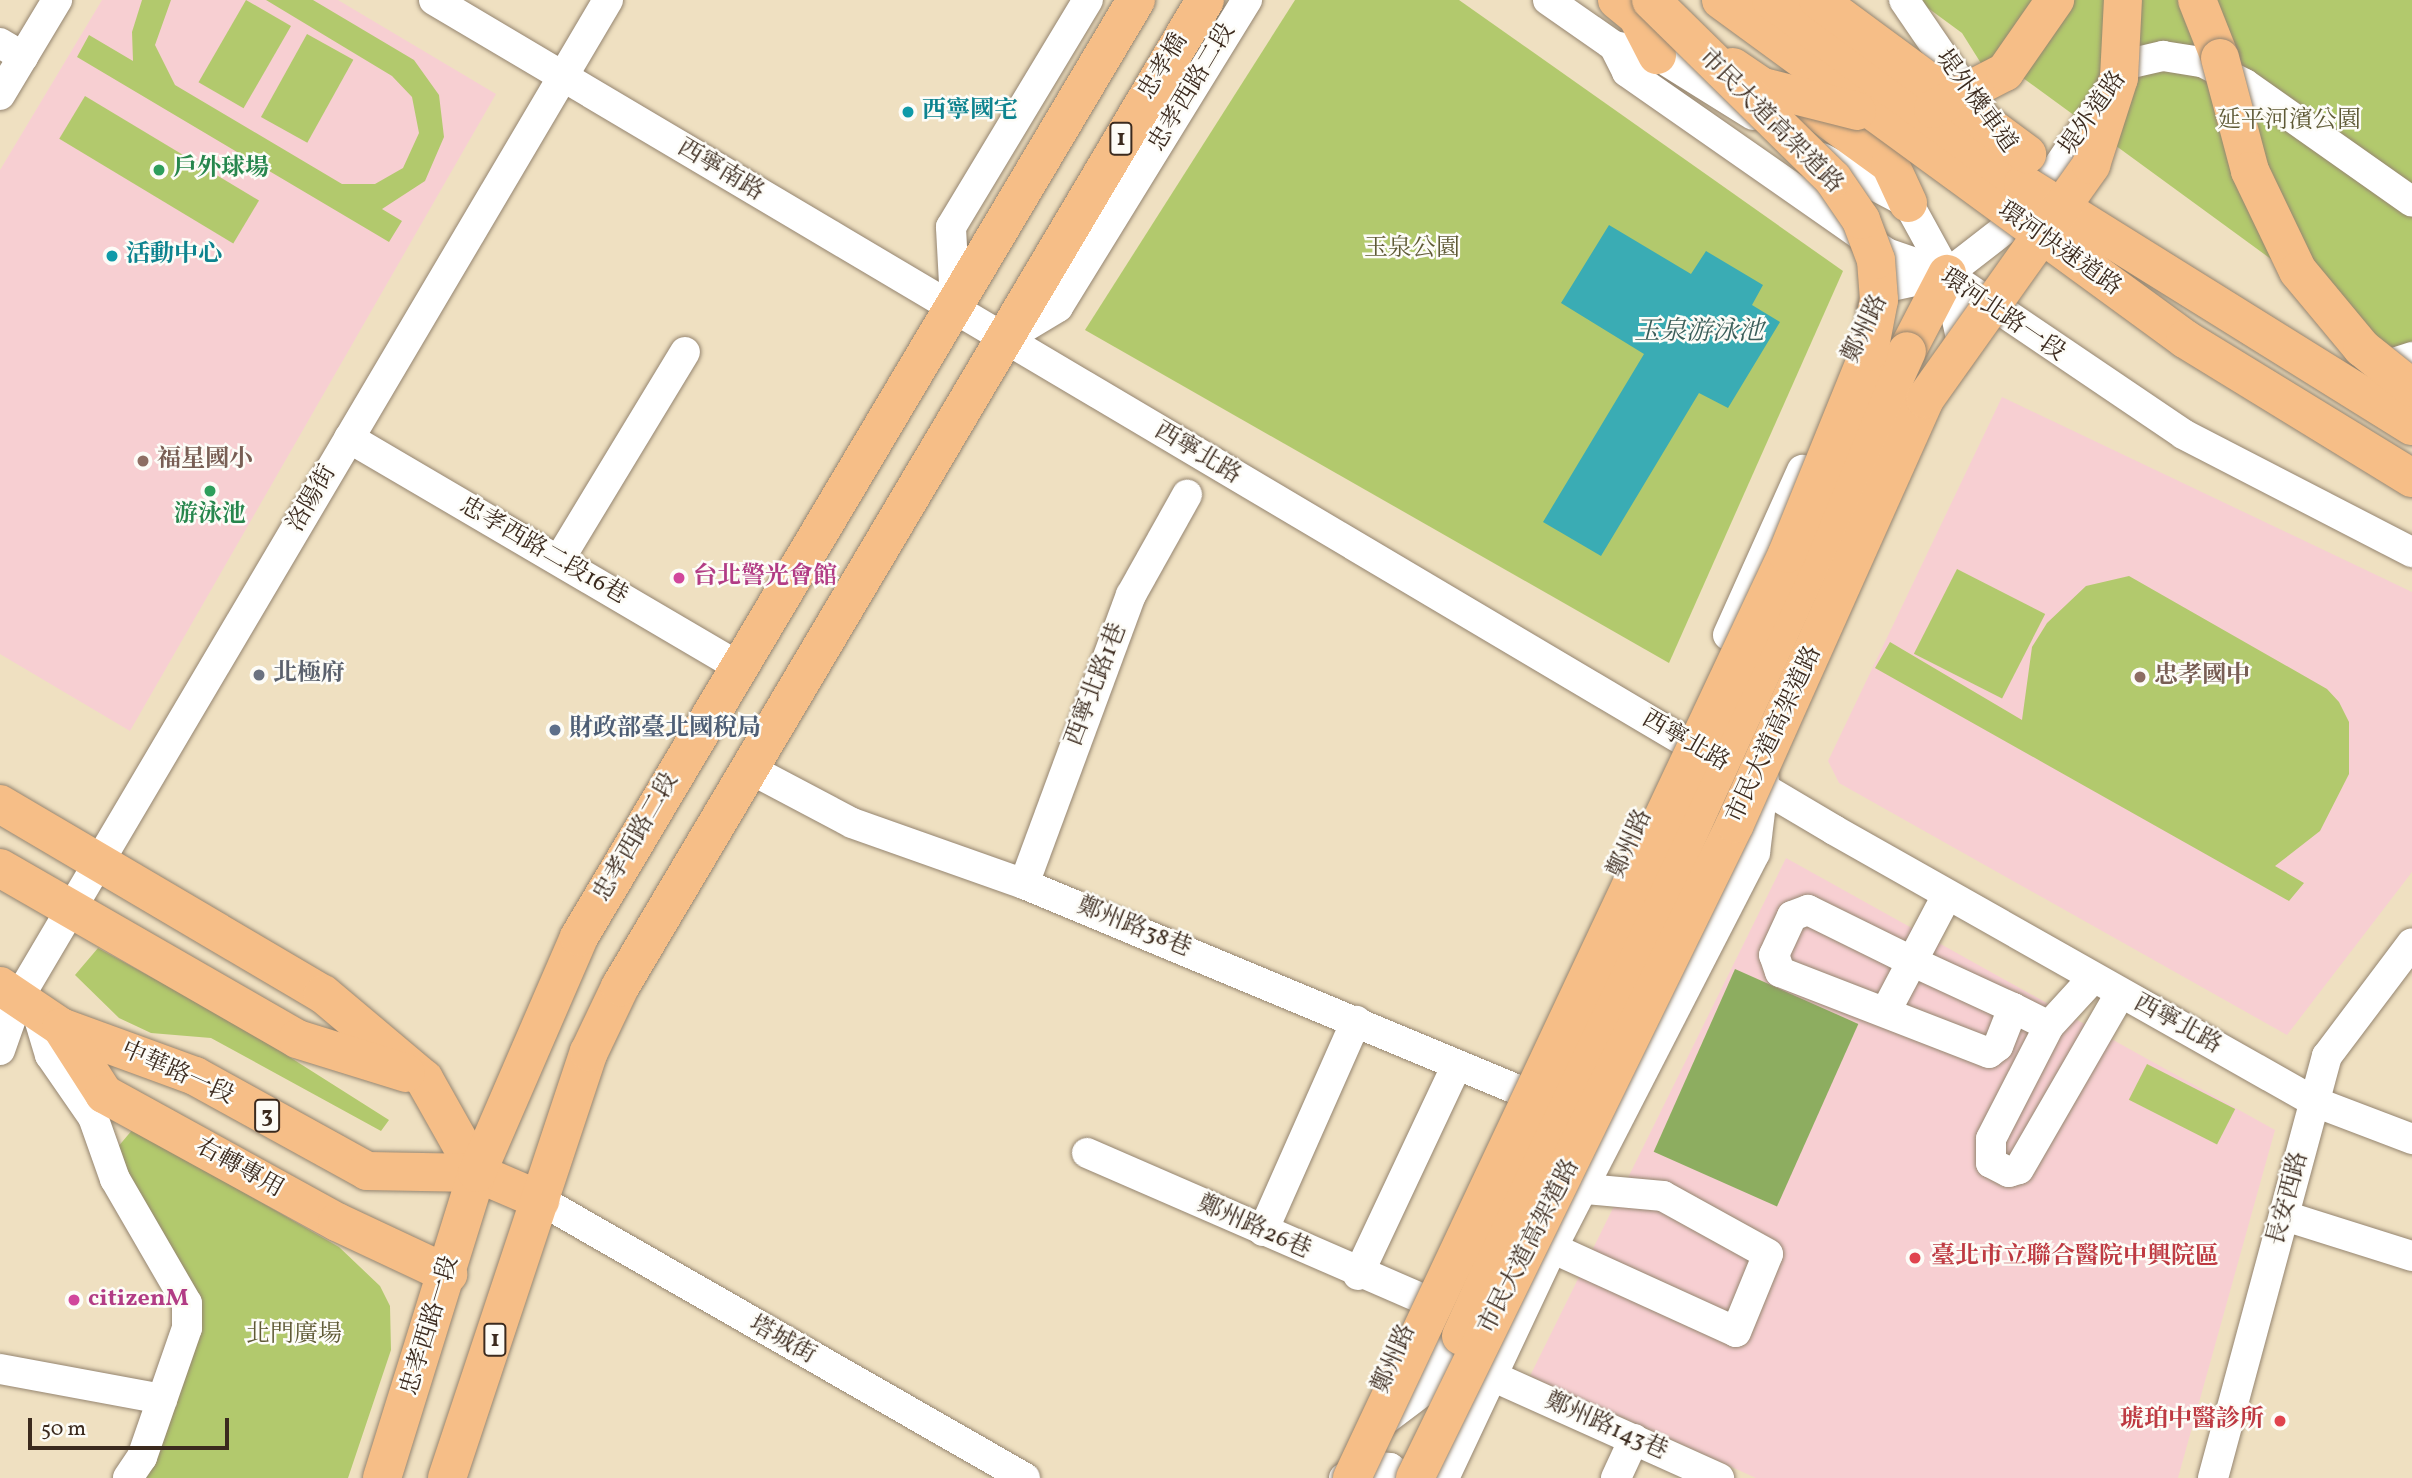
<!DOCTYPE html>
<html>
<head>
<meta charset="utf-8">
<style>
  body { margin:0 }
  #map { position:relative; width:2412px; height:1478px; overflow:hidden; background:#efe0c1; font-family:Vollkorn,"Noto Serif TC",serif }
  div>[style] { position:absolute }
  [style*='--x'] { left:calc(var(--x)*1px); top:calc(var(--y)*1px); width:calc(var(--w)*1px); rotate:calc(var(--a)*1deg) }
  .built>* { inset:0; background:#f7cfd2 }
  .green>* { inset:0; background:#b2c96d; transform-origin:0 0 }
  .forest>* { inset:0; background:#8dad60; transform-origin:0 0 }
  .water>* { inset:0; background:#3aacb4 }
  .roads { filter:drop-shadow(0 0 2px #958570) drop-shadow(0 0 2px #958570) }
  .minor>* { height:30px; margin:-15px; padding:0 15px; transform-origin:15px; border-radius:15px; background:#fff }
  .major>* { height:38px; margin:-19px; padding:0 19px; transform-origin:19px; border-radius:19px; background:#f6be87 }
  .highway>* { height:38px; margin:-19px; padding:0 19px; transform-origin:19px; border-radius:19px; background:#f6be87 }
  .bridges { filter:drop-shadow(0 0 2px #958570) drop-shadow(0 0 2px #958570) }
  .highway-bridge>* { height:38px; margin:-19px; padding:0 19px; transform-origin:19px; border-radius:19px; background:#f6be87 }
  .dots>* { width:19px; height:19px; translate:-50% -50%; box-sizing:border-box; border:4px solid #fdfcf7; border-radius:50% }
  span { translate:-50% -50%; white-space:nowrap; text-align:center; line-height:1.15; -webkit-text-stroke:5px #fdfcf7; paint-order:stroke }
  .shield-label span { padding:2px 5px; background:#fdfcf7; border:2px solid; border-radius:5px; -webkit-text-stroke-width:0 }
  .shield-label { font-size:23px; color:#3b2a1e; font-weight:700 }
  .street-label { font-size:24px; color:#3b2a1e }
  .culture-label { font-size:24px; color:#0d838f; font-weight:700 }
  .left { translate:0 -50%; text-align:left }
  .park-label { font-size:24px; color:#5f5a36 }
  .leisure-label { font-size:24px; color:#27864d; font-weight:700 }
  .education-label { font-size:24px; color:#785e54; font-weight:700 }
  .hotel-label { font-size:24px; color:#b23c85; font-weight:700 }
  .worship-label { font-size:24px; color:#5b616d; font-weight:700 }
  .service-label { font-size:24px; color:#4e5e75; font-weight:700 }
  .health-label { font-size:24px; color:#be3a42; font-weight:700 }
  .right { translate:-100% -50%; text-align:right }
  .water-label { font-size:26px; color:#3b5e5a; font-style:italic }
  .scale { position:absolute; left:28px; top:1418px; width:201px; height:32px; box-sizing:border-box; border:4px solid #3b2a1e; border-top:0; padding-left:9px; font-size:21px; line-height:24px; white-space:nowrap; color:#3b2a1e; -webkit-text-stroke:5px #fdfcf7; paint-order:stroke }
</style>
</head>
<body>
<div id="map">
  <div class="built">
    <i style="clip-path:polygon(102px 0,338px 0,496px 94px,130px 731px,0 654px,0 170px)"></i>
    <i style="clip-path:polygon(2002px 397px,2412px 592px,2412px 872px,2287px 1035px,1839px 783px,1828px 761px)"></i>
    <i style="clip-path:polygon(1786px 858px,2275px 1130px,2178px 1478px,1756px 1478px,1530px 1376px)"></i>
  </div>
  <div class="green">
    <i style="clip-path:polygon(142px 0,171px 0,155px 45px,175px 85px,342px 184px,375px 184px,403px 168px,419px 133px,412px 97px,392px 76px,266px 0,313px 0,414px 60px,439px 95px,444px 137px,425px 181px,382px 209px,402px 221px,389px 242px,77px 57px,89px 35px,133px 61px,132px 32px)"></i>
    <i style="left:246px;top:0;width:52px;height:95px;rotate:30deg"></i>
    <i style="clip-path:polygon(1295px 0,1459px 0,1843px 271px,1669px 663px,1085px 330px)"></i>
    <i style="clip-path:polygon(1917px 0,2412px 0,2412px 362px,2023px 78px,1999px 92px,1962px 33px)"></i>
    <i style="left:307px;top:34px;width:53px;height:95px;rotate:29deg"></i>
    <i style="left:85px;top:96px;width:203px;height:50px;rotate:31deg"></i>
    <i style="left:1957px;top:569px;width:99px;height:95px;rotate:27deg"></i>
    <i style="clip-path:polygon(2129px 576px,2327px 689px,2339px 702px,2349px 722px,2349px 774px,2320px 831px,2275px 866px,2304px 883px,2289px 901px,1875px 668px,1890px 642px,2022px 720px,2032px 647px,2047px 623px,2086px 586px)"></i>
    <i style="clip-path:polygon(98px 948px,239px 1025px,389px 1120px,381px 1131px,211px 1038px,151px 1033px,119px 1018px,75px 975px)"></i>
    <i style="left:2147px;top:1064px;width:99px;height:40px;rotate:27deg"></i>
    <i style="clip-path:polygon(133px 1129px,339px 1247px,380px 1286px,390px 1306px,391px 1350px,348px 1478px,145px 1478px,189px 1349px,125px 1179px,117px 1148px)"></i>
  </div>
  <div class="forest">
    <i style="left:1735px;top:969px;width:135px;height:200px;rotate:24deg"></i>
  </div>
  <div class="water">
    <i style="clip-path:polygon(1609px 225px,1691px 274px,1706px 251px,1763px 285px,1752px 305px,1780px 322px,1728px 408px,1699px 393px,1601px 556px,1543px 522px,1644px 354px,1561px 303px)"></i>
  </div>
  <div class="roads">
    <div class="minor">
      <i style="--x:434;--y:0;--w:1628;--a:30.66"></i>
      <i style="--x:1834;--y:830;--w:553;--a:29.49"></i>
      <i style="--x:2315;--y:1102;--w:104;--a:20.9"></i>
      <i style="--x:1548;--y:0;--w:80;--a:34.9"></i>
      <i style="--x:1614;--y:46;--w:29;--a:63"></i>
      <i style="--x:1627;--y:72;--w:316;--a:34.9"></i>
      <i style="--x:1886;--y:253;--w:65;--a:19"></i>
      <i style="--x:1947;--y:274;--w:285;--a:34.1"></i>
      <i style="--x:2183;--y:434;--w:258;--a:27.3"></i>
      <i style="--x:1904;--y:0;--w:133;--a:55.7"></i>
      <i style="--x:0;--y:43;--w:27;--a:31"></i>
      <i style="--x:1614;--y:46;--w:44;--a:11.8"></i>
      <i style="--x:1657;--y:55;--w:113;--a:32"></i>
      <i style="--x:0;--y:95;--w:111;--a:-59"></i>
      <i style="--x:1822;--y:158;--w:97;--a:27.6"></i>
      <i style="--x:1908;--y:203;--w:81;--a:61.2"></i>
      <i style="--x:1947;--y:274;--w:71;--a:77.7"></i>
      <i style="--x:1962;--y:343;--w:17;--a:115"></i>
      <i style="--x:955;--y:302;--w:75;--a:-93.1"></i>
      <i style="--x:951;--y:227;--w:265;--a:-58.9"></i>
      <i style="--x:1873;--y:309;--w:23;--a:-67"></i>
      <i style="--x:1882;--y:288;--w:66;--a:-12.2"></i>
      <i style="--x:1947;--y:274;--w:101;--a:-37.8"></i>
      <i style="--x:2027;--y:212;--w:179;--a:-55.7"></i>
      <i style="--x:2128;--y:64;--w:36;--a:-13"></i>
      <i style="--x:2163;--y:56;--w:39;--a:9"></i>
      <i style="--x:2202;--y:62;--w:48;--a:27.1"></i>
      <i style="--x:2245;--y:84;--w:204;--a:35.2"></i>
      <i style="--x:1010;--y:336;--w:56;--a:-31.1"></i>
      <i style="--x:1058;--y:307;--w:361;--a:-58.4"></i>
      <i style="--x:2369;--y:371;--w:45;--a:-18"></i>
      <i style="--x:349;--y:438;--w:450;--a:30.4"></i>
      <i style="--x:559;--y:560;--w:243;--a:-58.8"></i>
      <i style="--x:1728;--y:635;--w:181;--a:-65.8"></i>
      <i style="--x:750;--y:769;--w:115;--a:27.9"></i>
      <i style="--x:852;--y:823;--w:182;--a:19.5"></i>
      <i style="--x:1024;--y:884;--w:535;--a:22.64"></i>
      <i style="--x:1024;--y:884;--w:308;--a:-69.7"></i>
      <i style="--x:1131;--y:595;--w:115;--a:-60.8"></i>
      <i style="--x:2093;--y:978;--w:65;--a:132.5"></i>
      <i style="--x:2049;--y:1026;--w:127;--a:117.2"></i>
      <i style="--x:1991;--y:1139;--w:24;--a:90"></i>
      <i style="--x:1991;--y:1163;--w:20;--a:27"></i>
      <i style="--x:2009;--y:1172;--w:10;--a:-17"></i>
      <i style="--x:2019;--y:1169;--w:202;--a:-60"></i>
      <i style="--x:2013;--y:1008;--w:41;--a:111.5"></i>
      <i style="--x:1998;--y:1046;--w:11;--a:142"></i>
      <i style="--x:1989;--y:1053;--w:224;--a:-158.8"></i>
      <i style="--x:1780;--y:972;--w:18;--a:-109"></i>
      <i style="--x:1774;--y:955;--w:43;--a:-65.2"></i>
      <i style="--x:1792;--y:916;--w:17;--a:-21"></i>
      <i style="--x:1808;--y:910;--w:113;--a:26.3"></i>
      <i style="--x:1909;--y:960;--w:115;--a:24.8"></i>
      <i style="--x:2013;--y:1008;--w:40;--a:26.6"></i>
      <i style="--x:1887;--y:1009;--w:129;--a:-62.2"></i>
      <i style="--x:37;--y:1012;--w:45;--a:73.2"></i>
      <i style="--x:50;--y:1055;--w:75;--a:55.3"></i>
      <i style="--x:93;--y:1117;--w:66;--a:70.5"></i>
      <i style="--x:115;--y:1179;--w:143;--a:59.9"></i>
      <i style="--x:187;--y:1303;--w:25;--a:90"></i>
      <i style="--x:187;--y:1328;--w:137;--a:109.2"></i>
      <i style="--x:142;--y:1457;--w:25;--a:124"></i>
      <i style="--x:0;--y:1050;--w:54;--a:-70.6"></i>
      <i style="--x:18;--y:999;--w:1160;--a:-59.43"></i>
      <i style="--x:1087;--y:1153;--w:365;--a:23.5"></i>
      <i style="--x:540;--y:1200;--w:559;--a:29.82"></i>
      <i style="--x:2285;--y:1216;--w:133;--a:17.5"></i>
      <i style="--x:1263;--y:1231;--w:230;--a:-66.1"></i>
      <i style="--x:1552;--y:1248;--w:202;--a:24.5"></i>
      <i style="--x:1736;--y:1332;--w:84;--a:-67.7"></i>
      <i style="--x:1768;--y:1254;--w:120;--a:-151.1"></i>
      <i style="--x:1663;--y:1196;--w:77;--a:-174.8"></i>
      <i style="--x:1358;--y:1275;--w:232;--a:-64.8"></i>
      <i style="--x:0;--y:1369;--w:165;--a:10.5"></i>
      <i style="--x:1492;--y:1376;--w:249;--a:24.2"></i>
      <i style="--x:1378;--y:1425;--w:65;--a:-36.9"></i>
      <i style="--x:1430;--y:1386;--w:75;--a:-63.8"></i>
      <i style="--x:1344;--y:1478;--w:27;--a:-27"></i>
      <i style="--x:1368;--y:1466;--w:22;--a:5"></i>
      <i style="--x:1390;--y:1468;--w:16;--a:38"></i>
      <i style="--x:1444;--y:1478;--w:254;--a:-64.8"></i>
      <i style="--x:1552;--y:1248;--w:444;--a:-62.8"></i>
      <i style="--x:1755;--y:853;--w:75;--a:-83.1"></i>
      <i style="--x:1616;--y:1478;--w:43;--a:-65.2"></i>
      <i style="--x:2213;--y:1478;--w:437;--a:-74.9"></i>
      <i style="--x:2327;--y:1056;--w:141;--a:-53"></i>
    </div>
    <div class="major">
      <i style="--x:0;--y:804;--w:375;--a:30.5"></i>
      <i style="--x:323;--y:994;--w:132;--a:40.1"></i>
      <i style="--x:424;--y:1079;--w:108;--a:60.6"></i>
      <i style="--x:0;--y:868;--w:343;--a:29.9"></i>
      <i style="--x:297;--y:1039;--w:114;--a:17.3"></i>
      <i style="--x:0;--y:986;--w:73;--a:33.9"></i>
      <i style="--x:61;--y:1027;--w:143;--a:20.1"></i>
      <i style="--x:195;--y:1076;--w:196;--a:28.9"></i>
      <i style="--x:367;--y:1171;--w:110;--a:1"></i>
      <i style="--x:477;--y:1173;--w:69;--a:23.2"></i>
      <i style="--x:61;--y:1027;--w:80;--a:57.3"></i>
      <i style="--x:104;--y:1094;--w:266;--a:28.8"></i>
      <i style="--x:337;--y:1222;--w:123;--a:25.1"></i>
      <i style="--x:382;--y:1478;--w:319;--a:-72.7"></i>
      <i style="--x:477;--y:1173;--w:257;--a:-66.6"></i>
      <i style="--x:579;--y:937;--w:1090;--a:-59.27"></i>
      <i style="--x:447;--y:1478;--w:449;--a:-71.6"></i>
      <i style="--x:589;--y:1052;--w:72;--a:-64.5"></i>
      <i style="--x:620;--y:987;--w:1147;--a:-59.34"></i>
    </div>
    <div class="highway">
      <i style="--x:1617;--y:0;--w:26;--a:39"></i>
      <i style="--x:1637;--y:16;--w:44;--a:62.9"></i>
      <i style="--x:2197;--y:0;--w:62;--a:68.4"></i>
      <i style="--x:1796;--y:96;--w:116;--a:35.9"></i>
      <i style="--x:1890;--y:164;--w:43;--a:65.2"></i>
      <i style="--x:1907;--y:351;--w:87;--a:-62.5"></i>
    </div>
  </div>
  <div class="bridges">
    <div class="highway-bridge">
      <i style="--x:1721;--y:0;--w:575;--a:36.15"></i>
      <i style="--x:2185;--y:339;--w:266;--a:31.5"></i>
      <i style="--x:1771;--y:0;--w:312;--a:36.1"></i>
      <i style="--x:2023;--y:184;--w:458;--a:31.9"></i>
      <i style="--x:1818;--y:0;--w:260;--a:36.4"></i>
      <i style="--x:2220;--y:58;--w:117;--a:75.1"></i>
      <i style="--x:2250;--y:171;--w:111;--a:64.4"></i>
      <i style="--x:2298;--y:271;--w:100;--a:50.3"></i>
      <i style="--x:2362;--y:348;--w:64;--a:38.7"></i>
      <i style="--x:1733;--y:67;--w:36;--a:34"></i>
      <i style="--x:1763;--y:87;--w:97;--a:14.3"></i>
      <i style="--x:1933;--y:109;--w:81;--a:-27.2"></i>
      <i style="--x:2005;--y:72;--w:88;--a:-55.2"></i>
      <i style="--x:1461;--y:1336;--w:1081;--a:-65.64"></i>
      <i style="--x:1352;--y:1478;--w:1021;--a:-64.79"></i>
      <i style="--x:1787;--y:554;--w:218;--a:-67.9"></i>
      <i style="--x:1869;--y:352;--w:53;--a:-79.1"></i>
      <i style="--x:1879;--y:300;--w:40;--a:-94.3"></i>
      <i style="--x:1876;--y:260;--w:43;--a:-110.6"></i>
      <i style="--x:1861;--y:220;--w:50;--a:-124.3"></i>
      <i style="--x:1833;--y:179;--w:255;--a:-135.5"></i>
      <i style="--x:1415;--y:1478;--w:728;--a:-63.93"></i>
      <i style="--x:1735;--y:824;--w:466;--a:-65.9"></i>
      <i style="--x:1925;--y:399;--w:287;--a:-54.6"></i>
      <i style="--x:2091;--y:165;--w:91;--a:-72.2"></i>
      <i style="--x:2119;--y:78;--w:78;--a:-87.1"></i>
    </div>
  </div>
  <div class="dots">
    <i style="left:908px;top:112px;background:#0f9aa8"></i>
    <i style="left:159px;top:170px;background:#2e9e5b"></i>
    <i style="left:112px;top:256px;background:#0f9aa8"></i>
    <i style="left:143px;top:461px;background:#8d6e63"></i>
    <i style="left:210px;top:491px;background:#2e9e5b"></i>
    <i style="left:679px;top:578px;background:#d1479c"></i>
    <i style="left:259px;top:675px;background:#6b7280"></i>
    <i style="left:2140px;top:677px;background:#8d6e63"></i>
    <i style="left:555px;top:730px;background:#5c6f8a"></i>
    <i style="left:1915px;top:1258px;background:#e0444e"></i>
    <i style="left:74px;top:1300px;background:#d1479c"></i>
    <i style="left:2280px;top:1421px;background:#e0444e"></i>
  </div>
  <div class="shield-label">
    <span style="left:1121px;top:139px">1</span>
    <span style="left:267px;top:1116px">3</span>
    <span style="left:495px;top:1340px">1</span>
  </div>
  <div class="street-label">
    <span style="left:1164px;top:67px;rotate:-59deg">忠孝橋</span>
    <span style="left:1193px;top:88px;rotate:-59deg">忠孝西路二段</span>
    <span style="left:1975px;top:102px;rotate:54deg">堤外機車道</span>
    <span style="left:2094px;top:114px;rotate:-55deg">堤外道路</span>
    <span style="left:1770px;top:122px;rotate:45deg">市民大道高架道路</span>
    <span style="left:720px;top:171px;rotate:31deg">西寧南路</span>
    <span style="left:2059px;top:250px;rotate:35deg">環河快速道路</span>
    <span style="left:2002px;top:316px;rotate:34deg">環河北路一段</span>
    <span style="left:1866px;top:329px;rotate:-64deg">鄭州路</span>
    <span style="left:1197px;top:454px;rotate:31deg">西寧北路</span>
    <span style="left:313px;top:499px;rotate:-60deg">洛陽街</span>
    <span style="left:543px;top:552px;rotate:30deg">忠孝西路二段16巷</span>
    <span style="left:1097px;top:685px;rotate:-69deg">西寧北路1巷</span>
    <span style="left:1775px;top:735px;rotate:-65deg">市民大道高架道路</span>
    <span style="left:1685px;top:742px;rotate:30deg">西寧北路</span>
    <span style="left:637px;top:838px;rotate:-60deg">忠孝西路二段</span>
    <span style="left:1631px;top:844px;rotate:-65deg">鄭州路</span>
    <span style="left:1134px;top:928px;rotate:22deg">鄭州路38巷</span>
    <span style="left:2177px;top:1025px;rotate:29deg">西寧北路</span>
    <span style="left:177px;top:1074px;rotate:24deg">中華路一段</span>
    <span style="left:239px;top:1169px;rotate:29deg">右轉專用</span>
    <span style="left:2289px;top:1199px;rotate:-75deg">長安西路</span>
    <span style="left:1254px;top:1228px;rotate:24deg">鄭州路26巷</span>
    <span style="left:1530px;top:1247px;rotate:-63deg">市民大道高架道路</span>
    <span style="left:431px;top:1326px;rotate:-73deg">忠孝西路一段</span>
    <span style="left:782px;top:1341px;rotate:29deg">塔城街</span>
    <span style="left:1395px;top:1359px;rotate:-66deg">鄭州路</span>
    <span style="left:1606px;top:1427px;rotate:24deg">鄭州路143巷</span>
  </div>
  <div class="culture-label">
    <span class="left" style="left:922px;top:112px">西寧國宅</span>
    <span class="left" style="left:126px;top:256px">活動中心</span>
  </div>
  <div class="park-label">
    <span style="left:2289px;top:122px">延平河濱公園</span>
    <span style="left:1412px;top:250px">玉泉公園</span>
    <span style="left:294px;top:1336px">北門廣場</span>
  </div>
  <div class="leisure-label">
    <span class="left" style="left:173px;top:170px">戶外球場</span>
    <span style="left:210px;top:516px">游泳池</span>
  </div>
  <div class="education-label">
    <span class="left" style="left:157px;top:461px">福星國小</span>
    <span class="left" style="left:2154px;top:677px">忠孝國中</span>
  </div>
  <div class="hotel-label">
    <span class="left" style="left:693px;top:578px">台北警光會館</span>
    <span class="left" style="left:88px;top:1300px">citizenM</span>
  </div>
  <div class="worship-label">
    <span class="left" style="left:273px;top:675px">北極府</span>
  </div>
  <div class="service-label">
    <span class="left" style="left:569px;top:730px">財政部臺北國稅局</span>
  </div>
  <div class="health-label">
    <span class="left" style="left:1931px;top:1258px">臺北市立聯合醫院中興院區</span>
    <span class="right" style="left:2264px;top:1421px">琥珀中醫診所</span>
  </div>
  <div class="water-label">
    <span style="left:1699px;top:333px">玉泉游泳池</span>
  </div>
  <div class="scale">50 m</div>
</div>
</body>
</html>
